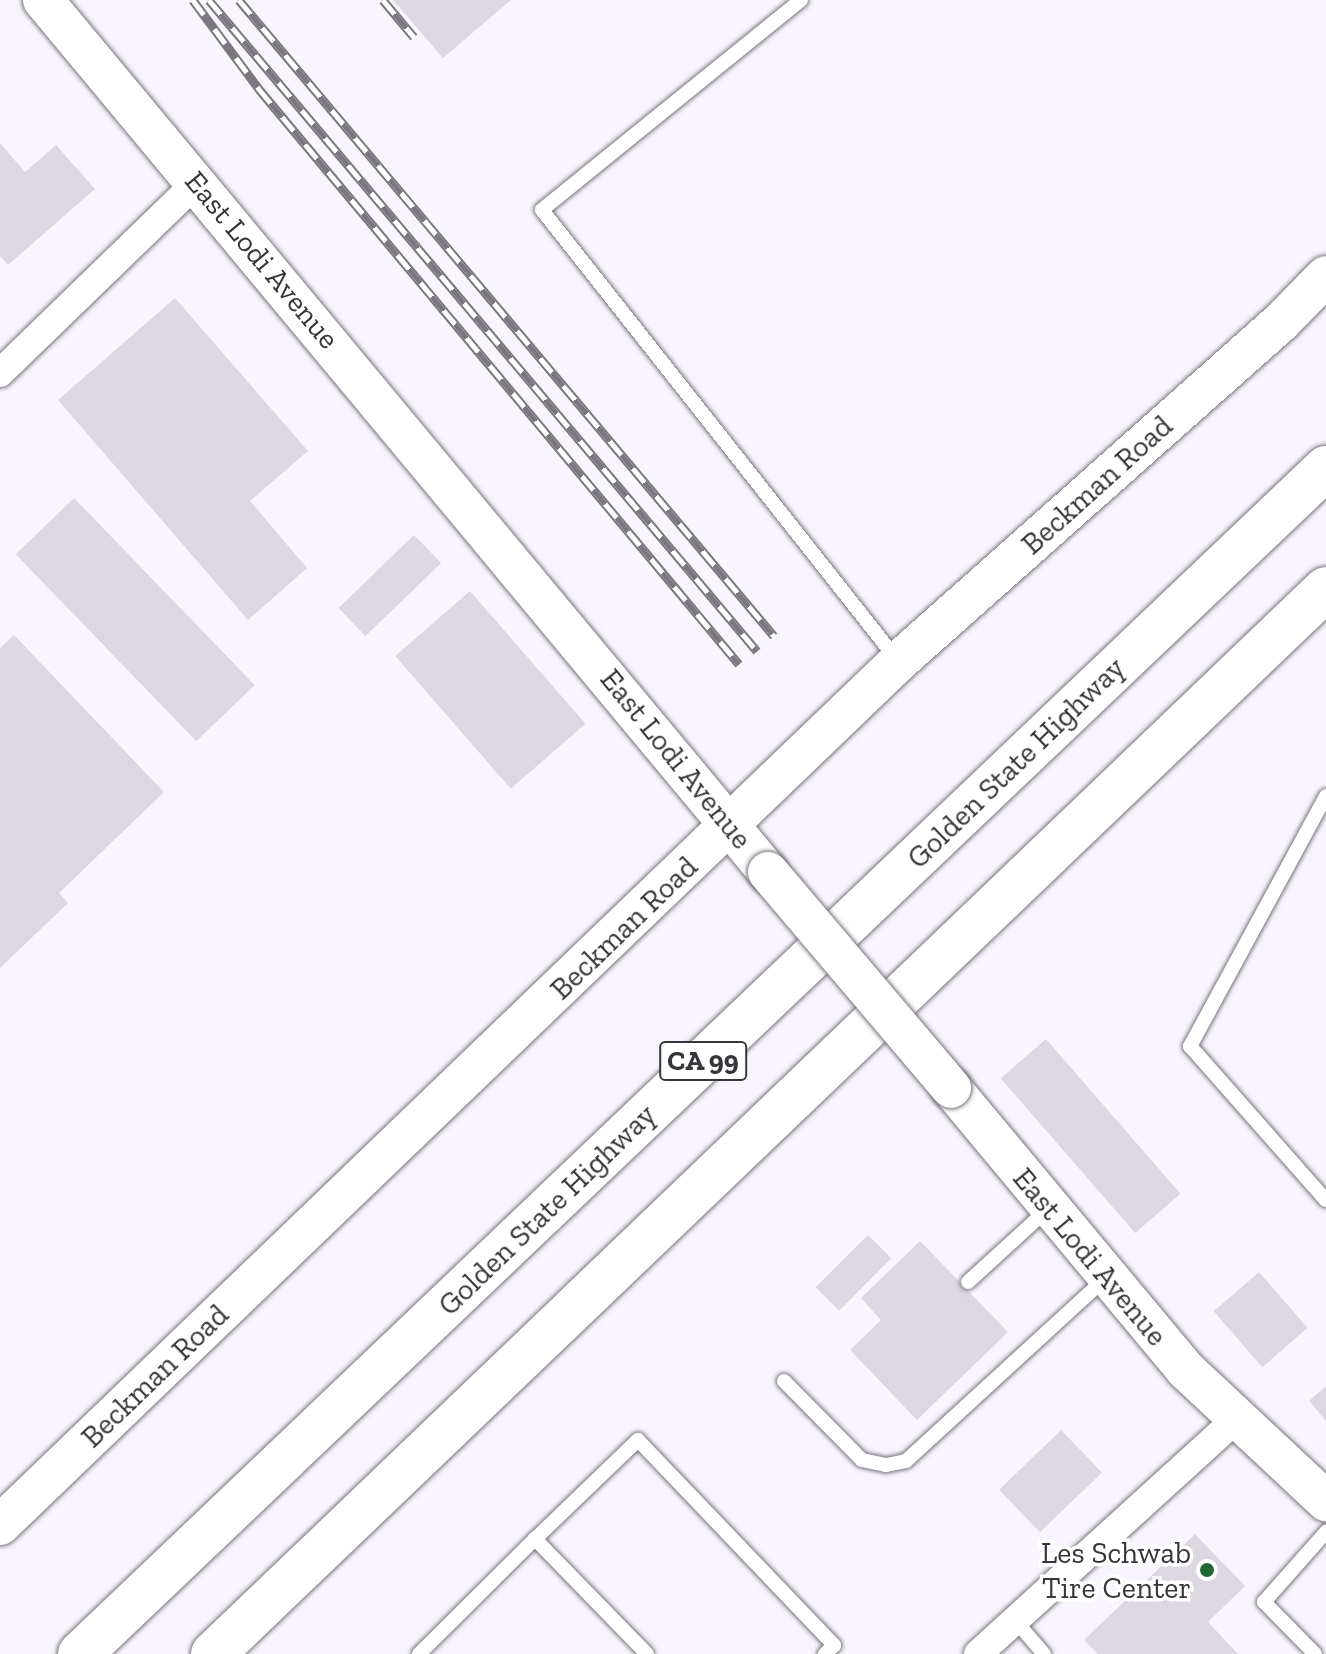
<!DOCTYPE html>
<html>
<head>
<meta charset="utf-8">
<style>
  body { margin:0 }
  #map { position:relative; width:1326px; height:1654px; overflow:hidden; background:#f9f5fe; font-family:"Zilla Slab",serif }
  div>[style] { position:absolute }
  [style*='--x'] { left:calc(var(--x)*1px); top:calc(var(--y)*1px); width:calc(var(--w)*1px); rotate:calc(var(--a)*1deg) }
  .building>* { inset:0; background:#dcd7e1; transform-origin:0 0 }
  .roads { filter:drop-shadow(0 0 2px #78737d) drop-shadow(0 0 2px #78737d) }
  .lane>* { height:14px; margin:-7px; padding:0 7px; transform-origin:7px; border-radius:7px; background:#fff }
  .street>* { height:28px; margin:-14px; padding:0 14px; transform-origin:14px; border-radius:14px; background:#fff }
  .secondary>* { height:40px; margin:-20px; padding:0 20px; transform-origin:20px; border-radius:20px; background:#fff }
  .highway>* { height:44px; margin:-22px; padding:0 22px; transform-origin:22px; border-radius:22px; background:#fff }
  .rail>* { height:9px; margin-top:-4.5px; transform-origin:0; background:repeating-linear-gradient(90deg,#fff 0 18px,#7a787d 0 36px); box-sizing:border-box; border-block:2px solid #7a787d }
  .bridges { filter:drop-shadow(0 0 2px #78737d) drop-shadow(0 0 2px #78737d) }
  .secondary-bridge>* { height:40px; margin:-20px; padding:0 20px; transform-origin:20px; border-radius:20px; background:#fff }
  .dots>* { width:22px; height:22px; translate:-50% -50%; box-sizing:border-box; border:4px solid #fff; border-radius:50% }
  span { translate:-50% -50%; white-space:nowrap; text-align:center; line-height:1.15; -webkit-text-stroke:7px #fff; paint-order:stroke }
  .shield-label span { padding:2px 6px; background:#fff; border:2px solid; border-radius:6px; -webkit-text-stroke-width:0 }
  .shield-label { font-size:28px; color:#373539; font-weight:700 }
  .street-label { font-size:30px; color:#373539 }
  .poi-label { font-size:30px; color:#373539 }
  .right { translate:-100% -50%; text-align:right }
</style>
</head>
<body>
<div id="map">
  <div class="building">
    <i style="clip-path:polygon(393px 0,511px 0,443px 58px)"></i>
    <i style="clip-path:polygon(0 143px,25px 172px,56px 145px,95px 189px,8px 265px,0 256px)"></i>
    <i style="clip-path:polygon(175px 298px,308px 451px,250px 501px,307px 568px,248px 620px,58px 400px)"></i>
    <i style="left:74px;top:498px;width:260px;height:81px;rotate:46deg"></i>
    <i style="left:414px;top:535px;width:39px;height:105px;rotate:46deg"></i>
    <i style="left:470px;top:591px;width:176px;height:99px;rotate:49deg"></i>
    <i style="clip-path:polygon(14px 635px,164px 792px,59px 893px,68px 903px,0 968px,0 648px)"></i>
    <i style="left:1046px;top:1039px;width:205px;height:60px;rotate:49deg"></i>
    <i style="left:868px;top:1235px;width:33px;height:74px;rotate:45deg"></i>
    <i style="clip-path:polygon(920px 1241px,1008px 1332px,917px 1420px,850px 1350px,881px 1320px,861px 1298px)"></i>
    <i style="left:1259px;top:1272px;width:74px;height:60px;rotate:49deg"></i>
    <i style="clip-path:polygon(1326px 1386px,1326px 1421px,1309px 1401px)"></i>
    <i style="left:1061px;top:1430px;width:59px;height:86px;rotate:46deg"></i>
    <i style="clip-path:polygon(1195px 1534px,1245px 1586px,1208px 1622px,1238px 1654px,1098px 1654px,1084px 1640px)"></i>
  </div>
  <div class="roads">
    <div class="lane">
      <i style="--x:801;--y:0;--w:333;--a:141"></i>
      <i style="--x:542;--y:210;--w:575;--a:51.71"></i>
      <i style="--x:1326;--y:796;--w:285;--a:118.5"></i>
      <i style="--x:1190;--y:1046;--w:205;--a:48.6"></i>
      <i style="--x:968;--y:1282;--w:110;--a:-42.4"></i>
      <i style="--x:784;--y:1381;--w:111;--a:45.4"></i>
      <i style="--x:862;--y:1460;--w:25;--a:12"></i>
      <i style="--x:886;--y:1465;--w:20;--a:-11"></i>
      <i style="--x:906;--y:1461;--w:271;--a:-42.5"></i>
      <i style="--x:1014;--y:1619;--w:46;--a:49.4"></i>
      <i style="--x:419;--y:1654;--w:163;--a:-44.8"></i>
      <i style="--x:647;--y:1654;--w:161;--a:-134.2"></i>
      <i style="--x:535;--y:1539;--w:143;--a:-43.9"></i>
      <i style="--x:638;--y:1440;--w:284;--a:46.3"></i>
      <i style="--x:834;--y:1645;--w:13;--a:135"></i>
      <i style="--x:1315;--y:1654;--w:73;--a:-134.4"></i>
      <i style="--x:1264;--y:1602;--w:94;--a:-48.5"></i>
    </div>
    <div class="street">
      <i style="--x:0;--y:373;--w:274;--a:-44.1"></i>
      <i style="--x:978;--y:1654;--w:348;--a:-42.3"></i>
    </div>
    <div class="secondary">
      <i style="--x:43;--y:0;--w:1134;--a:50.26"></i>
      <i style="--x:951;--y:1088;--w:367;--a:50.2"></i>
      <i style="--x:1186;--y:1370;--w:192;--a:43.1"></i>
      <i style="--x:0;--y:1525;--w:1245;--a:-43.86"></i>
      <i style="--x:898;--y:662;--w:512;--a:-41.6"></i>
      <i style="--x:1281;--y:322;--w:64;--a:-45.6"></i>
    </div>
    <div class="highway">
      <i style="--x:80;--y:1654;--w:1720;--a:-43.59"></i>
      <i style="--x:213;--y:1654;--w:1540;--a:-43.74"></i>
    </div>
  </div>
  <div class="rail">
    <i style="--x:193;--y:0;--w:111;--a:53.4"></i>
    <i style="--x:259;--y:89;--w:749;--a:50.15"></i>
    <i style="--x:209;--y:0;--w:851;--a:49.91"></i>
    <i style="--x:239;--y:0;--w:831;--a:49.93"></i>
    <i style="--x:383;--y:0;--w:48;--a:50"></i>
  </div>
  <div class="bridges">
    <div class="secondary-bridge">
      <i style="--x:768;--y:872;--w:283;--a:49.7"></i>
    </div>
  </div>
  <div class="dots">
    <i style="left:1207px;top:1570px;background:#206733"></i>
  </div>
  <div class="shield-label">
    <span style="left:703px;top:1061px">CA 99</span>
  </div>
  <div class="street-label">
    <span style="left:262px;top:260px;rotate:50deg">East Lodi Avenue</span>
    <span style="left:1097px;top:485px;rotate:-42deg">Beckman Road</span>
    <span style="left:676px;top:759px;rotate:51deg">East Lodi Avenue</span>
    <span style="left:1016px;top:763px;rotate:-44deg">Golden State Highway</span>
    <span style="left:624px;top:928px;rotate:-44deg">Beckman Road</span>
    <span style="left:547px;top:1210px;rotate:-44deg">Golden State Highway</span>
    <span style="left:1090px;top:1257px;rotate:50deg">East Lodi Avenue</span>
    <span style="left:155px;top:1376px;rotate:-44deg">Beckman Road</span>
  </div>
  <div class="poi-label">
    <span class="right" style="left:1191px;top:1570px">Les Schwab<br>Tire Center</span>
  </div>
</div>
</body>
</html>
